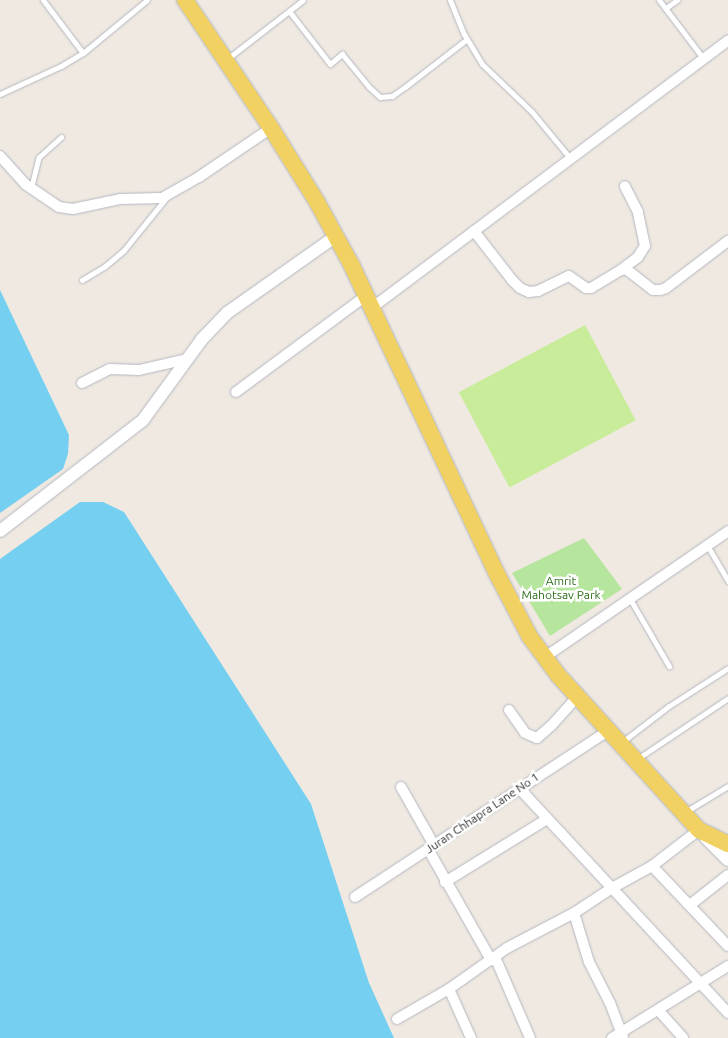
<!DOCTYPE html>
<html>
<head>
<meta charset="utf-8">
<style>
  body { margin:0 }
  #map { position:relative; width:728px; height:1038px; overflow:hidden; background:#efe9e1; font-family:Ubuntu,sans-serif }
  div>[style] { position:absolute }
  [style*='--x'] { left:calc(var(--x)*1px); top:calc(var(--y)*1px); width:calc(var(--w)*1px); rotate:calc(var(--a)*1deg) }
  .green>* { inset:0; background:#b6e59e }
  .pitch>* { inset:0; background:#c9ec9a; transform-origin:0 0 }
  .water>* { inset:0; background:#75cff0 }
  .roads { filter:drop-shadow(0 0 1px #b4b7c1) drop-shadow(0 0 1px #b4b7c1) }
  .service>* { height:5px; margin:-2.5px; padding:0 2.5px; transform-origin:2.5px; border-radius:2.5px; background:#fff }
  .minor>* { height:10px; margin:-5px; padding:0 5px; transform-origin:5px; border-radius:5px; background:#fff }
  .tertiary>* { height:12px; margin:-6px; padding:0 6px; transform-origin:6px; border-radius:6px; background:#fff }
  .secondary>* { height:15px; margin:-7.5px; padding:0 7.5px; transform-origin:7.5px; border-radius:7.5px; background:#fff }
  .primary>* { height:16px; margin:-8px; padding:0 8px; transform-origin:8px; border-radius:8px; background:#f2d163 }
  span { translate:-50% -50%; white-space:nowrap; text-align:center; line-height:1.15; -webkit-text-stroke:5px #fff; paint-order:stroke }
  .park-label { font-size:12px; color:#2c6e1b }
  .street-label { font-size:12px; color:#2e2e2e }
</style>
</head>
<body>
<div id="map">
  <div class="green">
    <i style="clip-path:polygon(584px 538px,622px 589px,550px 636px,512px 573px)"></i>
  </div>
  <div class="pitch">
    <i style="left:585px;top:325px;width:108px;height:143px;rotate:62deg"></i>
  </div>
  <div class="water">
    <i style="clip-path:polygon(0 290px,69px 435px,68px 454px,63px 469px,0 513px)"></i>
    <i style="clip-path:polygon(80px 502px,103px 502px,124px 512px,311px 804px,369px 983px,394px 1038px,0 1038px,0 559px)"></i>
  </div>
  <div class="roads">
    <div class="service">
      <i style="--x:43;--y:0;--w:66;--a:53"></i>
      <i style="--x:450;--y:0;--w:37;--a:68"></i>
      <i style="--x:464;--y:34;--w:35;--a:59"></i>
      <i style="--x:482;--y:64;--w:69;--a:43.8"></i>
      <i style="--x:532;--y:112;--w:60;--a:50.4"></i>
      <i style="--x:659;--y:0;--w:73;--a:52.8"></i>
      <i style="--x:666;--y:8;--w:14;--a:-36"></i>
      <i style="--x:289;--y:11;--w:67;--a:52.3"></i>
      <i style="--x:330;--y:64;--w:16;--a:-40"></i>
      <i style="--x:342;--y:54;--w:43;--a:50.7"></i>
      <i style="--x:369;--y:87;--w:15;--a:42"></i>
      <i style="--x:380;--y:97;--w:12;--a:-5"></i>
      <i style="--x:392;--y:96;--w:16;--a:-35"></i>
      <i style="--x:405;--y:87;--w:78;--a:-37.7"></i>
      <i style="--x:227;--y:59;--w:96;--a:-37.8"></i>
      <i style="--x:0;--y:94;--w:67;--a:-24.7"></i>
      <i style="--x:61;--y:66;--w:26;--a:-31"></i>
      <i style="--x:83;--y:53;--w:83;--a:-39.6"></i>
      <i style="--x:31;--y:188;--w:32;--a:-76"></i>
      <i style="--x:39;--y:157;--w:30;--a:-42"></i>
      <i style="--x:82;--y:280;--w:26;--a:-31"></i>
      <i style="--x:104;--y:267;--w:26;--a:-40"></i>
      <i style="--x:124;--y:250;--w:67;--a:-51.1"></i>
      <i style="--x:707;--y:545;--w:42;--a:59.7"></i>
      <i style="--x:630;--y:599;--w:78;--a:59.8"></i>
      <i style="--x:622;--y:742;--w:59;--a:-37.5"></i>
      <i style="--x:669;--y:706;--w:70;--a:-32.8"></i>
      <i style="--x:637;--y:759;--w:110;--a:-33.8"></i>
      <i style="--x:685;--y:812;--w:50;--a:-31.2"></i>
    </div>
    <div class="minor">
      <i style="--x:0;--y:156;--w:38;--a:48"></i>
      <i style="--x:25;--y:184;--w:41;--a:34.1"></i>
      <i style="--x:59;--y:207;--w:14;--a:8"></i>
      <i style="--x:73;--y:209;--w:49;--a:-11.8"></i>
      <i style="--x:121;--y:199;--w:41;--a:-1.4"></i>
      <i style="--x:162;--y:198;--w:43;--a:-29.6"></i>
      <i style="--x:199;--y:177;--w:87;--a:-34.2"></i>
      <i style="--x:474;--y:231;--w:62;--a:52.2"></i>
      <i style="--x:512;--y:280;--w:11;--a:45"></i>
      <i style="--x:520;--y:288;--w:10;--a:24"></i>
      <i style="--x:529;--y:292;--w:9;--a:-6"></i>
      <i style="--x:538;--y:291;--w:34;--a:-26"></i>
      <i style="--x:569;--y:276;--w:21;--a:35"></i>
      <i style="--x:586;--y:288;--w:5;--a:0"></i>
      <i style="--x:591;--y:288;--w:35;--a:-31"></i>
      <i style="--x:621;--y:270;--w:5;--a:-11"></i>
      <i style="--x:626;--y:269;--w:34;--a:38"></i>
      <i style="--x:653;--y:290;--w:7;--a:0"></i>
      <i style="--x:660;--y:290;--w:6;--a:-18"></i>
      <i style="--x:666;--y:288;--w:78;--a:-37.2"></i>
      <i style="--x:621;--y:270;--w:21;--a:-37"></i>
      <i style="--x:638;--y:257;--w:13;--a:-58"></i>
      <i style="--x:645;--y:246;--w:35;--a:-102"></i>
      <i style="--x:638;--y:212;--w:29;--a:-117"></i>
      <i style="--x:373;--y:307;--w:444;--a:-36.9"></i>
      <i style="--x:82;--y:383;--w:31;--a:-27"></i>
      <i style="--x:110;--y:369;--w:29;--a:2"></i>
      <i style="--x:139;--y:370;--w:49;--a:-12.9"></i>
      <i style="--x:236;--y:392;--w:163;--a:-36.5"></i>
      <i style="--x:545;--y:657;--w:222;--a:-34.5"></i>
      <i style="--x:509;--y:710;--w:28;--a:55"></i>
      <i style="--x:525;--y:733;--w:13;--a:23"></i>
      <i style="--x:537;--y:738;--w:18;--a:-41"></i>
      <i style="--x:551;--y:726;--w:40;--a:-48"></i>
      <i style="--x:401;--y:787;--w:67;--a:60.4"></i>
      <i style="--x:519;--y:788;--w:307;--a:47.1"></i>
      <i style="--x:428;--y:849;--w:128;--a:60.4"></i>
      <i style="--x:652;--y:866;--w:110;--a:46.5"></i>
      <i style="--x:445;--y:882;--w:120;--a:-31.7"></i>
      <i style="--x:355;--y:897;--w:304;--a:-33.3"></i>
      <i style="--x:690;--y:905;--w:48;--a:-38.3"></i>
      <i style="--x:574;--y:913;--w:51;--a:73"></i>
      <i style="--x:589;--y:962;--w:46;--a:62.9"></i>
      <i style="--x:610;--y:1003;--w:36;--a:69"></i>
      <i style="--x:495;--y:957;--w:88;--a:66.6"></i>
      <i style="--x:449;--y:989;--w:54;--a:65.8"></i>
      <i style="--x:659;--y:1011;--w:36;--a:48"></i>
      <i style="--x:397;--y:1019;--w:60;--a:-30"></i>
      <i style="--x:449;--y:989;--w:71;--a:-35.3"></i>
      <i style="--x:507;--y:948;--w:76;--a:-27.6"></i>
      <i style="--x:574;--y:913;--w:45;--a:-33.3"></i>
      <i style="--x:612;--y:888;--w:46;--a:-28.8"></i>
      <i style="--x:652;--y:866;--w:59;--a:-37.5"></i>
      <i style="--x:612;--y:1038;--w:137;--a:-31.8"></i>
    </div>
    <div class="tertiary">
      <i style="--x:0;--y:531;--w:181;--a:-37.8"></i>
      <i style="--x:143;--y:420;--w:100;--a:-53.9"></i>
      <i style="--x:202;--y:339;--w:36;--a:-46"></i>
      <i style="--x:227;--y:313;--w:133;--a:-35.2"></i>
    </div>
    <div class="secondary">
      <i style="--x:706;--y:836;--w:31;--a:45"></i>
    </div>
    <div class="primary">
      <i style="--x:185;--y:0;--w:154;--a:56.1"></i>
      <i style="--x:271;--y:128;--w:87;--a:58.1"></i>
      <i style="--x:317;--y:202;--w:73;--a:61.3"></i>
      <i style="--x:352;--y:266;--w:340;--a:64.8"></i>
      <i style="--x:497;--y:574;--w:71;--a:62.4"></i>
      <i style="--x:530;--y:637;--w:47;--a:53.6"></i>
      <i style="--x:558;--y:675;--w:210;--a:47.7"></i>
      <i style="--x:699;--y:830;--w:32;--a:26"></i>
    </div>
  </div>
  <div class="park-label">
    <span style="left:561px;top:588px">Amrit<br>Mahotsav Park</span>
  </div>
  <div class="street-label">
    <span style="left:482px;top:813px;rotate:-34deg">Juran Chhapra Lane No 1</span>
  </div>
</div>
</body>
</html>
